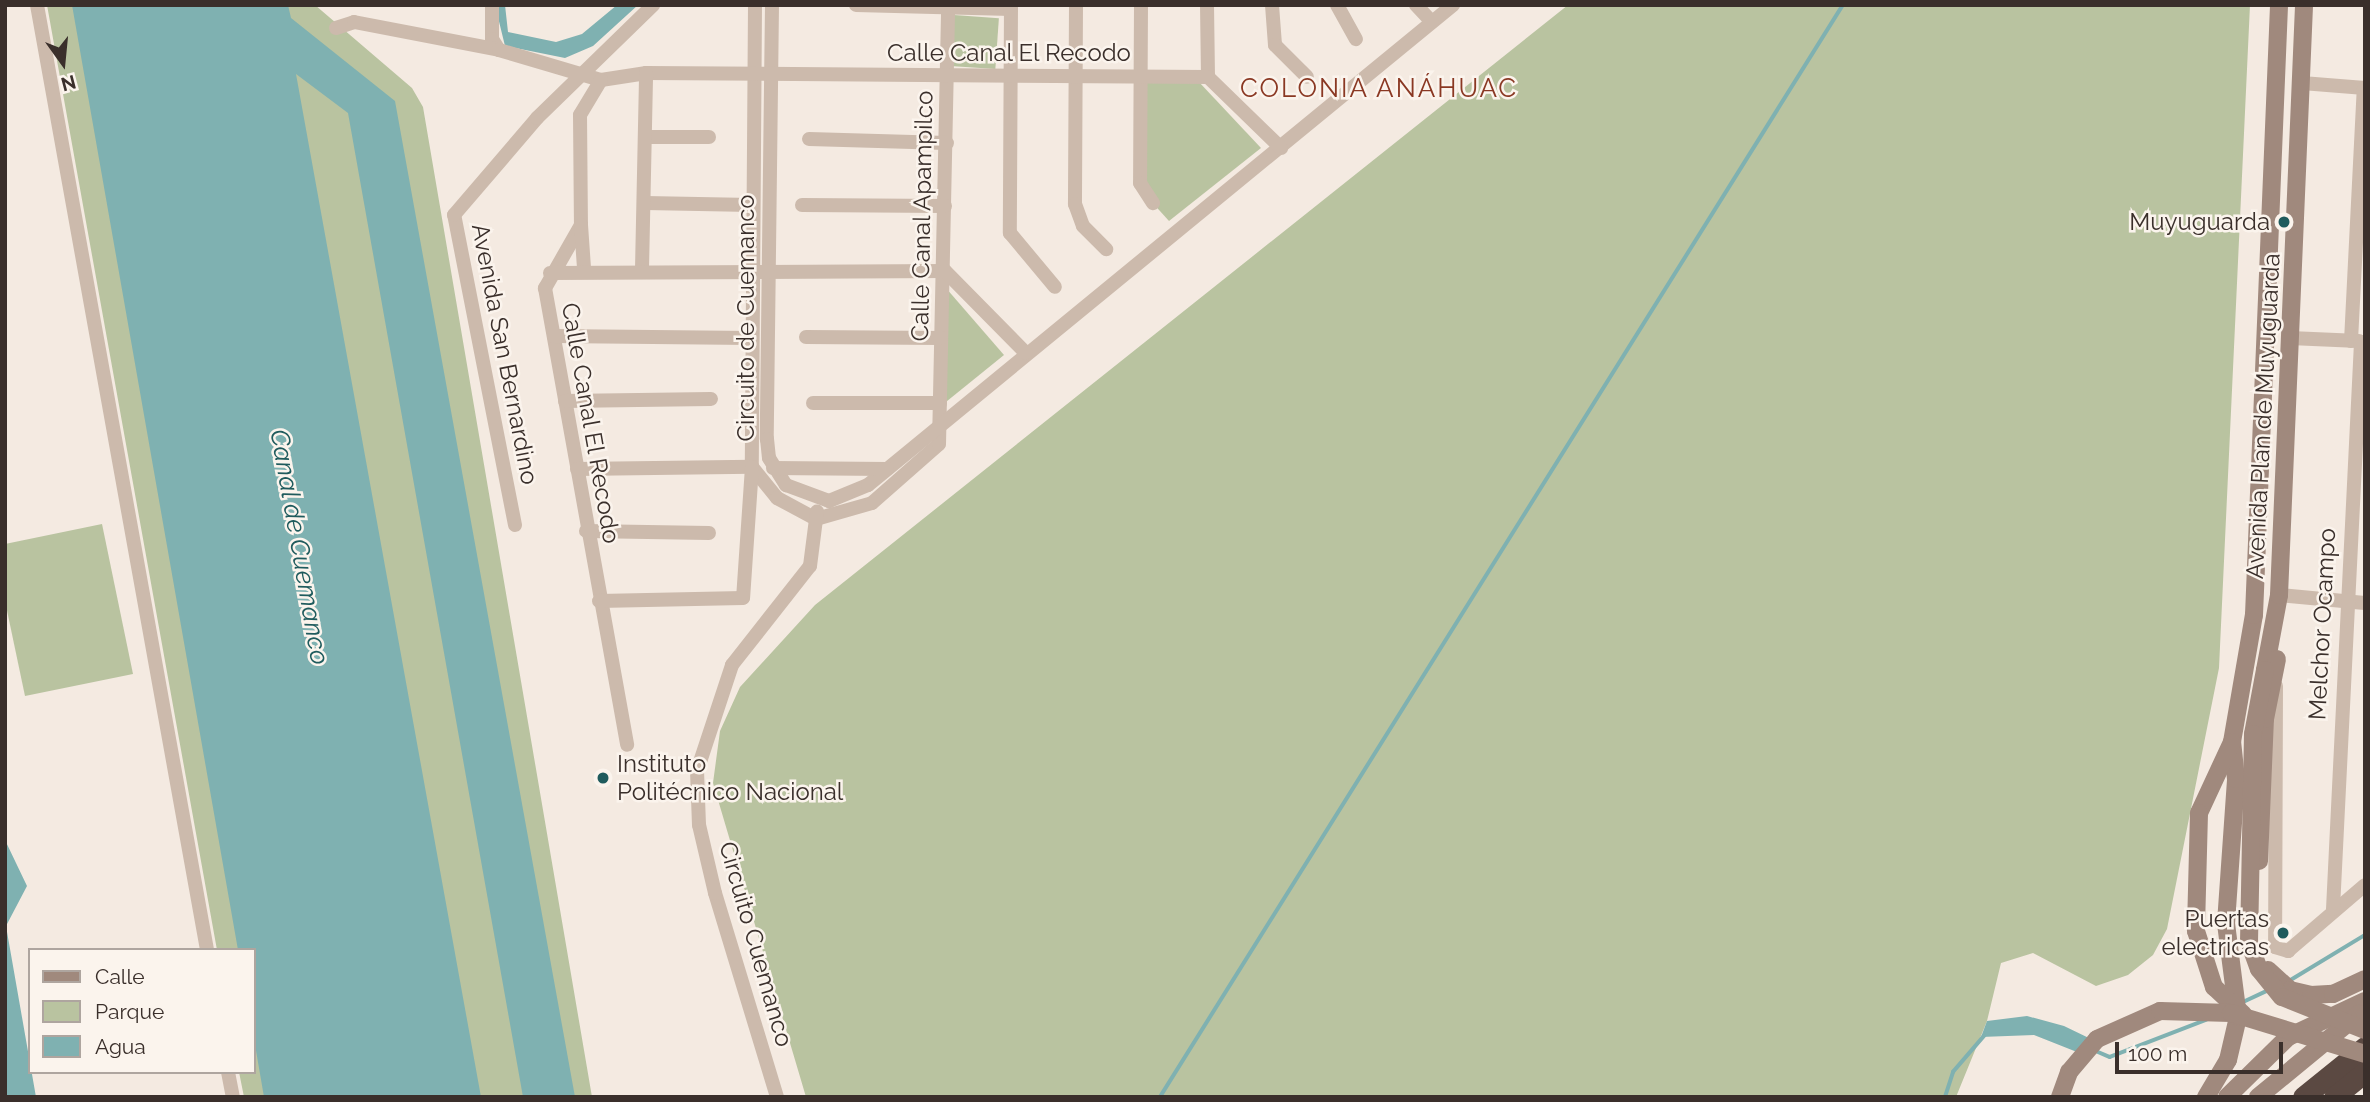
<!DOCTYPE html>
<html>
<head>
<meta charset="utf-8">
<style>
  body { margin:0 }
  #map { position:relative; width:2370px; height:1102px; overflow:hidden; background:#f4eae1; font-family:Raleway,sans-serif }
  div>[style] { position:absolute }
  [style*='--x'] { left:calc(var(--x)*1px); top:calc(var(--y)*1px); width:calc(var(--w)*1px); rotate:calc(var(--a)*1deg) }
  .green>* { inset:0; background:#b9c3a0; transform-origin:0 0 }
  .water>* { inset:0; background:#7fb1b1 }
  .stream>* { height:3.5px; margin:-1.75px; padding:0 1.75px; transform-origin:1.75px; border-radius:1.75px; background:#7fb1b1 }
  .minor>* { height:14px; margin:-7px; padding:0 7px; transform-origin:7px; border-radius:7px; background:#ccbaac }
  .secondary>* { height:18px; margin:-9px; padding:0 9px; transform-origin:9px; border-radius:9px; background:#a0897d }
  .motorway>* { height:21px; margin:-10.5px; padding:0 10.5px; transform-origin:10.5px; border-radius:10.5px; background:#5b4942 }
  .secondary-bridge>* { height:18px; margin:-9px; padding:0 9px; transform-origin:9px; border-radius:9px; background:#a0897d }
  .dots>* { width:19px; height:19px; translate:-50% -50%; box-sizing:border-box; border:4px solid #fbf4ed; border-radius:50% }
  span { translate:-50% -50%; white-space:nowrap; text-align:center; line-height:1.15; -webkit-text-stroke:5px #fbf4ed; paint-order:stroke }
  .street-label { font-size:24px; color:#3a2f2b }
  .poi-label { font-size:24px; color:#3a2f2b }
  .right { translate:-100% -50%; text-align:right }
  .left { translate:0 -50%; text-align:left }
  .neighbourhood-label { font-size:26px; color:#8a3823; letter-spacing:2px }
  .water-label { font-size:26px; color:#1f5b5d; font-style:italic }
  .frame { position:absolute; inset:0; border:7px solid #3a2f2b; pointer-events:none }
  .legend { position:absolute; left:28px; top:948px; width:228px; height:126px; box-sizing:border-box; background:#fbf4ed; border:2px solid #aea59f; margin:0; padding:9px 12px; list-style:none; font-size:21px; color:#3a2f2b }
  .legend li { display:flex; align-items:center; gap:14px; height:35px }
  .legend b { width:35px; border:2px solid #aea59f }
  .north { position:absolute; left:28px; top:28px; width:70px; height:70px; -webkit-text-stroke:5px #fbf4ed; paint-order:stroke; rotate:165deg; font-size:19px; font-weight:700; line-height:28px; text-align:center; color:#3a2f2b }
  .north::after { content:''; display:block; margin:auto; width:24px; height:32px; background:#3a2f2b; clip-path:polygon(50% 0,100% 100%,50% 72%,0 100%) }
  .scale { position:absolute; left:2115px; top:1042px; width:168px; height:32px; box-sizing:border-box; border:4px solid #3a2f2b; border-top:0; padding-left:9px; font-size:21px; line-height:24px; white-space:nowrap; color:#3a2f2b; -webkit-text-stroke:5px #fbf4ed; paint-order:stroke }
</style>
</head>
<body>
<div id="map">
  <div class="green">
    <i style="clip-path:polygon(47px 5px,315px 5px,412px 88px,423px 107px,592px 1097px,244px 1097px,239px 1072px,254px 1072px,254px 950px,217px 950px)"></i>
    <i style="clip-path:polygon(1568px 5px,2250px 5px,2219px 668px,2167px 929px,2153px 955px,2128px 975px,2096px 986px,2033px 953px,2001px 963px,1987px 1021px,1956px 1097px,806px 1097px,713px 783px,720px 731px,740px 687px,815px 605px)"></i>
    <i style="left:954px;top:15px;width:45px;height:51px;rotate:4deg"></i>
    <i style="clip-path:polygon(1143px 81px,1199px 82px,1261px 148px,1169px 221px,1140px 189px)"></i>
    <i style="clip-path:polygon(939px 280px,1004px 355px,936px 410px)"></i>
    <i style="clip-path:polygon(102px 524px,133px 674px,25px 696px,5px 601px,5px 544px)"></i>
  </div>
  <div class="water">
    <i style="clip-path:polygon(72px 5px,288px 5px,291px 18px,395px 101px,575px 1097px,523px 1097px,348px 113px,296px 74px,481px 1097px,264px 1097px,254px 1039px,254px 950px,238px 950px)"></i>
    <i style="clip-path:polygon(495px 5px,505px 5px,508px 32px,556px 42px,582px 34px,617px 5px,638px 5px,593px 46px,565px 58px,505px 46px)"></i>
    <i style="clip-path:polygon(5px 840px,27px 886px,6px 926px,36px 1097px,5px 1097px)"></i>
    <i style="clip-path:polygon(2027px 1016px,2064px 1026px,2093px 1040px,2082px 1054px,2034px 1035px,1981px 1037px,1987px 1021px)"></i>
  </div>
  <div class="stream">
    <i style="--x:2289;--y:981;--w:89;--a:-31.2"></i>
    <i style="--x:2241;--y:1003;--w:31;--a:-25"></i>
    <i style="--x:2096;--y:1051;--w:15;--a:23"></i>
    <i style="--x:2110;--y:1057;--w:103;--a:-21.1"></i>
    <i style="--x:1160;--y:1097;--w:1288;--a:-57.98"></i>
    <i style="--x:1945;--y:1097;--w:26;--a:-72"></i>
    <i style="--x:1953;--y:1072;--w:48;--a:-49.3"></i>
  </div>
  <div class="minor">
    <i style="--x:37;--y:5;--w:960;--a:79.8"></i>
    <i style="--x:492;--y:5;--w:34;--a:90"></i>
    <i style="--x:492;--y:39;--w:13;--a:58"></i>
    <i style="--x:755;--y:5;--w:462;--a:90.4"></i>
    <i style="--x:752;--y:467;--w:40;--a:51"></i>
    <i style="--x:777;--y:498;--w:44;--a:28.3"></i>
    <i style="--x:816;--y:519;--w:58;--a:-15.9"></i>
    <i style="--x:872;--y:503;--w:89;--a:-41.4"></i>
    <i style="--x:939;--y:444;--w:436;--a:-88.8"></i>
    <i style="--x:772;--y:5;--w:434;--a:90.7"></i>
    <i style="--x:767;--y:439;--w:19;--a:84"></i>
    <i style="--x:769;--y:458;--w:32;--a:58"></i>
    <i style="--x:786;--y:485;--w:46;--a:20.4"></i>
    <i style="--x:829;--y:501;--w:42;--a:-22.3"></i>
    <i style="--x:868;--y:485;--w:757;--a:-39.37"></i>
    <i style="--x:856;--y:5;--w:155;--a:1.5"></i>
    <i style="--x:1011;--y:5;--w:228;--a:90.3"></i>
    <i style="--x:1010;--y:233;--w:70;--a:50.2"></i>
    <i style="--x:1076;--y:5;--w:199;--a:90.3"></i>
    <i style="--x:1075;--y:204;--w:23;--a:70"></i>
    <i style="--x:1083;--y:226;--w:33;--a:45"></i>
    <i style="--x:1141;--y:5;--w:178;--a:90.3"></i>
    <i style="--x:1140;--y:183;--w:24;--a:57"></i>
    <i style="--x:1207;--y:5;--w:72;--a:89.2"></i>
    <i style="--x:1208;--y:77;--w:102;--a:44.2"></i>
    <i style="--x:1272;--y:5;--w:40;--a:85.7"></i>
    <i style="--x:1275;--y:45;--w:45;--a:45"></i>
    <i style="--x:1337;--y:5;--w:39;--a:61"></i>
    <i style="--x:1416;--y:5;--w:23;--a:47"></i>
    <i style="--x:336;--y:28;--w:19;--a:-18"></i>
    <i style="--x:354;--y:22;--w:148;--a:10.9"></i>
    <i style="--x:499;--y:50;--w:106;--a:16.4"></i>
    <i style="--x:601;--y:80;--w:46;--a:-8.8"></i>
    <i style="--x:646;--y:73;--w:562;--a:0.41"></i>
    <i style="--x:601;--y:80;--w:41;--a:121"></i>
    <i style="--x:580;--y:115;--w:110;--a:89.5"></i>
    <i style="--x:581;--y:225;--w:73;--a:119.7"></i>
    <i style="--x:545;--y:288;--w:464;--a:79.8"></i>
    <i style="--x:2302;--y:83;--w:63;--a:4.5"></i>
    <i style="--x:646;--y:137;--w:63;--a:0"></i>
    <i style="--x:809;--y:139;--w:138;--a:1.7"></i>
    <i style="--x:645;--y:203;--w:107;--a:1.1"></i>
    <i style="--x:802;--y:205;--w:143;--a:0.4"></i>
    <i style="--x:581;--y:225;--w:43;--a:86"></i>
    <i style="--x:642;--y:269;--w:196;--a:-88.8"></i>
    <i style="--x:550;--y:273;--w:395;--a:-0.3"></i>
    <i style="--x:945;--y:271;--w:115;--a:45.4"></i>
    <i style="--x:554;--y:336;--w:197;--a:0.6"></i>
    <i style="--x:806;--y:337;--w:135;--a:0.4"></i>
    <i style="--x:2290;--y:338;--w:69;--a:2.5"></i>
    <i style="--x:2351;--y:341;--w:253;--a:-87.1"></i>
    <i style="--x:565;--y:401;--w:146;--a:-0.8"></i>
    <i style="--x:813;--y:403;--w:127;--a:0"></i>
    <i style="--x:773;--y:468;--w:114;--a:0.5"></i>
    <i style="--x:577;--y:469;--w:175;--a:-0.7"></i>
    <i style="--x:752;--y:467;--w:131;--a:93.9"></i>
    <i style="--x:743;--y:598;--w:144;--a:178.8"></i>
    <i style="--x:515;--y:525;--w:316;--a:-101.1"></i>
    <i style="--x:454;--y:215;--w:128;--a:-49.4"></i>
    <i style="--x:537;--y:118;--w:162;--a:-44.2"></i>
    <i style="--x:586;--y:531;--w:123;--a:0.9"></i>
    <i style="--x:2279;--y:595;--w:86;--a:5.3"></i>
    <i style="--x:2276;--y:686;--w:261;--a:90.2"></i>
    <i style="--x:2275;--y:947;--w:14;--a:17"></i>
    <i style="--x:2288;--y:951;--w:101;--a:-40.6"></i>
    <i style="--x:2333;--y:909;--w:568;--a:-87.17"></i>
    <i style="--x:228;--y:1072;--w:25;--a:79"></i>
    <i style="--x:777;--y:1097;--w:213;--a:-106.9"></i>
    <i style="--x:715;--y:893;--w:70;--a:-103.2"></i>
    <i style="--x:699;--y:825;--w:54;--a:-92.1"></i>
    <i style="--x:697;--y:771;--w:112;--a:-71.7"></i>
    <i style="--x:732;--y:665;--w:126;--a:-51.8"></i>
    <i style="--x:810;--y:566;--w:55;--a:-82.7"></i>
  </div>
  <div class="secondary">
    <i style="--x:2265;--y:670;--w:76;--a:-79.4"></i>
    <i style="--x:2279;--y:595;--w:591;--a:-87.57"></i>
    <i style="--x:2259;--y:861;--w:142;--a:-87.6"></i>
    <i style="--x:2265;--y:719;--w:61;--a:-78.7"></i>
    <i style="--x:2268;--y:970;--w:30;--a:42"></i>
    <i style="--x:2290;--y:990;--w:22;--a:13"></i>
    <i style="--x:2311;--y:995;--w:22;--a:-3"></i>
    <i style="--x:2333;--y:994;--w:35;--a:-25"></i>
    <i style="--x:2206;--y:1097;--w:43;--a:-59.3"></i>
    <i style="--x:2228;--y:1060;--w:44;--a:-76.9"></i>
    <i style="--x:2238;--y:1017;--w:95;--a:-97.3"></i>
    <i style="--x:2226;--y:923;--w:144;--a:-86"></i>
    <i style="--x:2236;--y:779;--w:37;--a:-96"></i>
    <i style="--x:2232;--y:742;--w:129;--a:-80.2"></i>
    <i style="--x:2254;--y:615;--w:611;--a:-87.65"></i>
    <i style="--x:2227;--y:1097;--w:86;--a:-44.5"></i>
    <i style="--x:2288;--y:1037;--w:85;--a:-25.1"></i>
    <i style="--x:2258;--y:1097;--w:131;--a:-39.4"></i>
  </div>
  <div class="motorway">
    <i style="--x:2303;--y:1097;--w:80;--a:-38.9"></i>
    <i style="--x:2334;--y:1097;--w:40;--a:-39"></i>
  </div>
  <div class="secondary-bridge">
    <i style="--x:2265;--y:670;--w:65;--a:100.6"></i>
    <i style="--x:2253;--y:734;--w:208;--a:91.1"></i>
    <i style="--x:2249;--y:942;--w:29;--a:70"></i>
    <i style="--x:2259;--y:969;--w:36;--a:51"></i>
    <i style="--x:2282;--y:997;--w:89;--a:21.7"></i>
    <i style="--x:2232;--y:742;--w:78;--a:114.9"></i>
    <i style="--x:2199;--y:813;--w:118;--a:91.5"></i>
    <i style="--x:2196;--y:931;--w:59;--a:72.2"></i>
    <i style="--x:2214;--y:987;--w:40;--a:43"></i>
    <i style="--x:2060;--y:1097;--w:27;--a:-70"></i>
    <i style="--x:2069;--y:1072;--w:43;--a:-49.7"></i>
    <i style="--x:2097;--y:1039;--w:69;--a:-24"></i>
    <i style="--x:2160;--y:1011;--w:71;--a:1.6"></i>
    <i style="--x:2231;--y:1013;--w:140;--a:17"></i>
  </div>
  <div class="dots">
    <i style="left:2284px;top:222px;background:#1f5b5d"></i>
    <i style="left:603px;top:778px;background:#1f5b5d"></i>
    <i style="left:2283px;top:933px;background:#1f5b5d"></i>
  </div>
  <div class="street-label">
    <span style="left:1009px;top:53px">Calle Canal El Recodo</span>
    <span style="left:922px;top:216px;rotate:-89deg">Calle Canal Apampilco</span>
    <span style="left:746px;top:318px;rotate:-90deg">Circuito de Cuemanco</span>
    <span style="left:505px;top:354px;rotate:79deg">Avenida San Bernardino</span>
    <span style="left:2263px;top:416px;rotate:-87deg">Avenida Plan de Muyuguarda</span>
    <span style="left:591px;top:423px;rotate:80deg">Calle Canal El Recodo</span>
    <span style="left:2322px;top:624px;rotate:-87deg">Melchor Ocampo</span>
    <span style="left:756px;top:944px;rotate:74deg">Circuito Cuemanco</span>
  </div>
  <div class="poi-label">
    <span class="right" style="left:2270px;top:222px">Muyuguarda</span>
    <span class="left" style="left:617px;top:778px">Instituto<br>Politécnico Nacional</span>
    <span class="right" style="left:2269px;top:933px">Puertas<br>electricas</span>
  </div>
  <div class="neighbourhood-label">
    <span style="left:1379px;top:89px">COLONIA ANÁHUAC</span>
  </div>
  <div class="water-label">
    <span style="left:299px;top:547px;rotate:80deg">Canal de Cuemanco</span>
  </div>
  <div class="frame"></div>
  <ul class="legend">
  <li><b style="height:9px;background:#a0897d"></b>Calle</li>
  <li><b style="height:19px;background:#b9c3a0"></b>Parque</li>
  <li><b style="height:19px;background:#7fb1b1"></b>Agua</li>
  </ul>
  <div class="north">N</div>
  <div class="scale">100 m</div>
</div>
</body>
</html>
